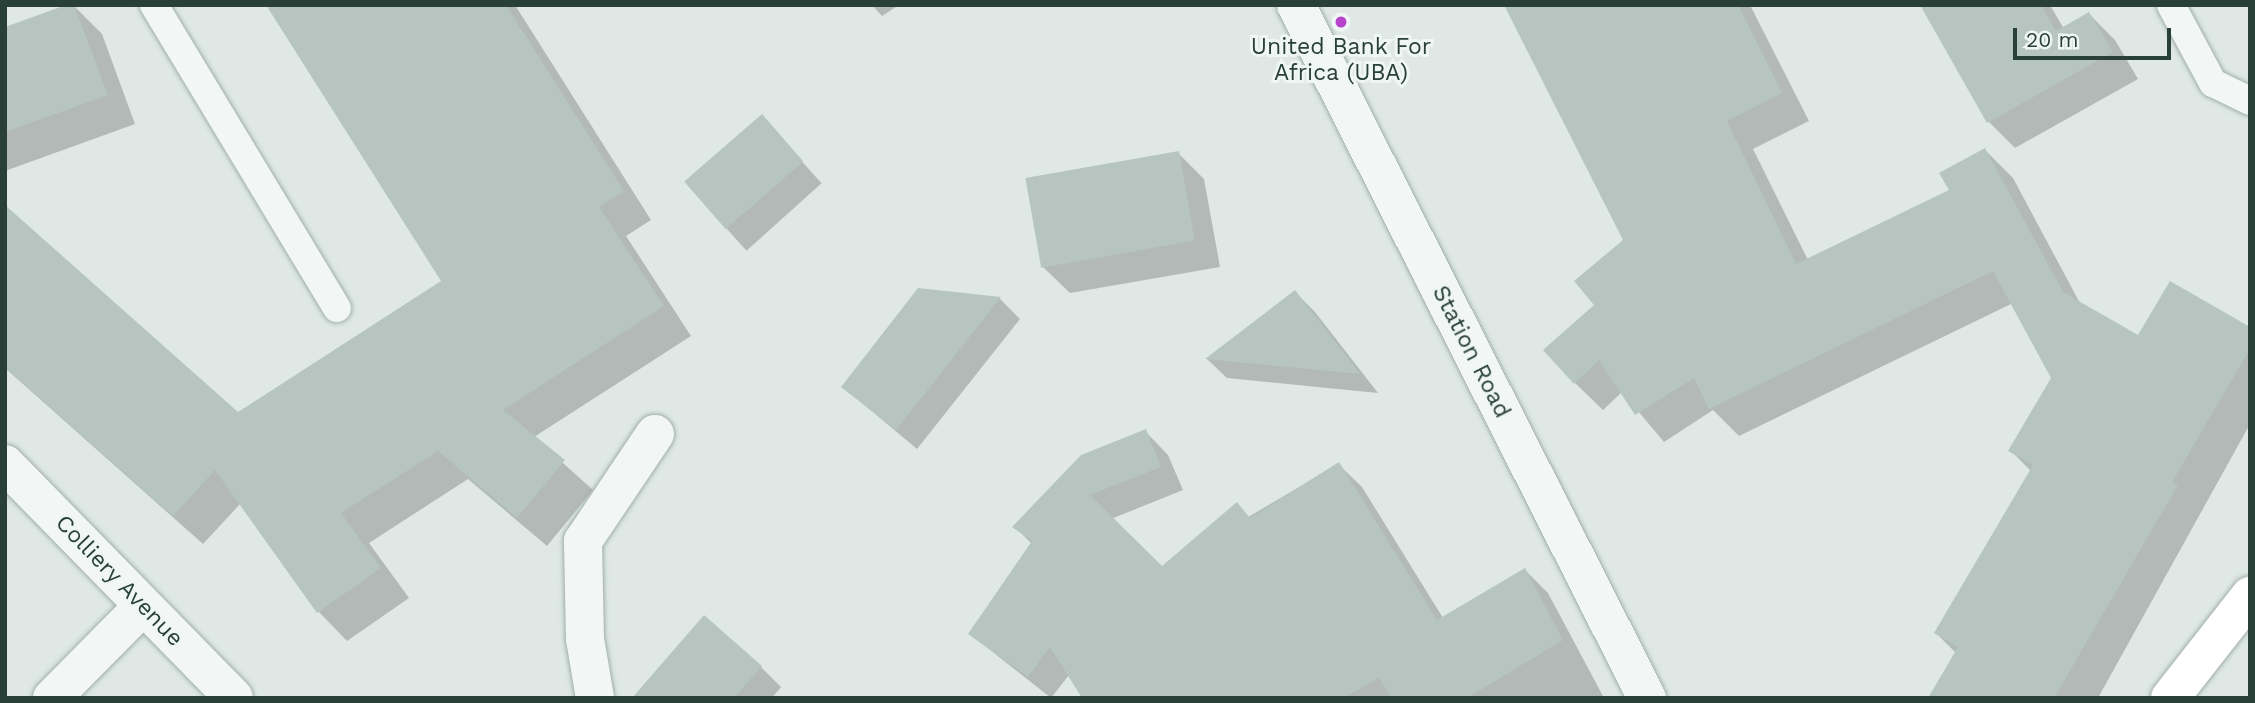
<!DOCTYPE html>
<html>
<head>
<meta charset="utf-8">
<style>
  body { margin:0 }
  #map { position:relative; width:2255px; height:703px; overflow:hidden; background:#dfe8e5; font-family:"Work Sans",sans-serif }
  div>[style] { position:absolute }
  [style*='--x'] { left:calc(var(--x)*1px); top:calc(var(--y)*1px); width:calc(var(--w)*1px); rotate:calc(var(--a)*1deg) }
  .shadow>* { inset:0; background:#0003; transform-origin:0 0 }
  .building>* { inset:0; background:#b6c5bf; transform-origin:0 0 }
  .roads { filter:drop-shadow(0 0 2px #a1afaa) drop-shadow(0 0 2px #a1afaa) }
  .lane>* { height:28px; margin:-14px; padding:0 14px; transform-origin:14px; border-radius:14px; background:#f2f7f5 }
  .street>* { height:38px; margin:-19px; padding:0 19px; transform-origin:19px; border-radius:19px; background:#f2f7f5 }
  .primary>* { height:38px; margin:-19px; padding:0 19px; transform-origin:19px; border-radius:19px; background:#fff }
  .dots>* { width:19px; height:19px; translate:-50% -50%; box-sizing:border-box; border:4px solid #eff6f3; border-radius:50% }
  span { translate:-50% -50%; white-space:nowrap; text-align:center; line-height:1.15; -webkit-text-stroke:6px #eff6f3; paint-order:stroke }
  .poi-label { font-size:23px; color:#284037 }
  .street-label { font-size:23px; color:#284037 }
  .frame { position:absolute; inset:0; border:7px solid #284037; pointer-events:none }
  .scale { position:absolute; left:2013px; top:28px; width:158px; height:32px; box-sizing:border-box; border:4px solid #284037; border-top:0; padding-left:9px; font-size:21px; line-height:24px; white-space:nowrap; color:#284037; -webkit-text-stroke:5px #eff6f3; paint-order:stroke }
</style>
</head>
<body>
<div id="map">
  <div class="shadow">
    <i style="clip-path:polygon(73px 5px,102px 34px,135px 124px,5px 171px,5px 29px)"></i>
    <i style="clip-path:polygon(269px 5px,515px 5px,651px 220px,626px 236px,691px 336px,534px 437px,593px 490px,547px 546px,468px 479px,369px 543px,409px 598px,347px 641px,319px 612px,241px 503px,203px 544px,5px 368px,5px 208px,238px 414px,444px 282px)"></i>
    <i style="clip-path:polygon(872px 5px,899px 5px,882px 16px)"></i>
    <i style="clip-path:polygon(1506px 5px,1750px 5px,1809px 121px,1753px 149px,1808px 260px,1951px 191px,1985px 150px,2013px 178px,2081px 305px,2139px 337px,2250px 329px,2250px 424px,2098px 698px,1930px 698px,1956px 653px,1936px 633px,2031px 471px,2011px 451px,2053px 378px,2013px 303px,1739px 436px,1713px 410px,1664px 442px,1622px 392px,1603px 410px,1575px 383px,1597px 305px,1625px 240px)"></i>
    <i style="clip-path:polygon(1922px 5px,2050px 5px,2064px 29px,2089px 14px,2115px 40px,2138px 79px,2015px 148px,1989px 122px)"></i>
    <i style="left:762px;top:117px;width:89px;height:101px;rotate:48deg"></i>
    <i style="clip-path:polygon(1178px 153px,1204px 179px,1220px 267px,1070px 293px,1043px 267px)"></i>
    <i style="clip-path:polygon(919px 290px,1000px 299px,1020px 319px,917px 449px,843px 387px)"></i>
    <i style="clip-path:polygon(1295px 292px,1315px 312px,1378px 393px,1227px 378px,1207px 359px)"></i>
    <i style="clip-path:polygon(1145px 431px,1168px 455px,1183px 490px,1111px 519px,1162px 568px,1338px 464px,1362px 487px,1443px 618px,1525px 570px,1548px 593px,1604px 698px,1083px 698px,1069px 675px,1051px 698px,970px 634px,1032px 544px,1015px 527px)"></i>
    <i style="clip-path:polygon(761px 667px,781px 687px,772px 698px,641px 698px)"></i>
  </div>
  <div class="building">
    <i style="clip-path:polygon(66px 5px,74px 5px,108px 95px,5px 132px,5px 27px)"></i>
    <i style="clip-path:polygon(266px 5px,506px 5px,624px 191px,599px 207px,664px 306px,503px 410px,565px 460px,517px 518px,438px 451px,341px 513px,381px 568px,317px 613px,215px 470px,173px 516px,5px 367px,5px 205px,238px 412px,441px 281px)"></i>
    <i style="clip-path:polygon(1504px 5px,1738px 5px,1782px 93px,1727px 121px,1796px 264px,1949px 190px,1939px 173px,1985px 148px,2063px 292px,2138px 335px,2170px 281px,2250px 327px,2250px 349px,2172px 482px,2178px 485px,2054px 698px,1928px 698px,1958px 647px,1934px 633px,2033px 465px,2008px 451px,2051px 378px,1993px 271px,1709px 409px,1694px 378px,1635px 415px,1599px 360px,1574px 384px,1543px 350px,1594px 305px,1574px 281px,1623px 240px)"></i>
    <i style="clip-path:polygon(1920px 5px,2041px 5px,2056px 31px,2089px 12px,2113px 52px,1987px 123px)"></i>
    <i style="left:762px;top:114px;width:63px;height:103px;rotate:49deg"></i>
    <i style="left:1179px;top:151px;width:91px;height:156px;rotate:80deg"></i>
    <i style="clip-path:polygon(918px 288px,1001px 297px,896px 430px,841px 387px)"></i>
    <i style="clip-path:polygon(1295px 290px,1360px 374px,1205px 359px)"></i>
    <i style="clip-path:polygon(1146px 429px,1161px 467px,1090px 495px,1162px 566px,1237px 502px,1250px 518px,1339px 462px,1437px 620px,1525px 568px,1563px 640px,1467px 698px,1392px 698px,1379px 678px,1343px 698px,1082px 698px,1050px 647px,1028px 677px,968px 634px,1032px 541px,1012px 527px,1081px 455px)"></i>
    <i style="clip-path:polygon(704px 615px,762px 666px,734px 698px,632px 698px)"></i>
  </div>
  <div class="roads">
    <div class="lane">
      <i style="--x:154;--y:5;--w:354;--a:58.9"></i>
      <i style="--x:2171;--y:5;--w:89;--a:61.7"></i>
      <i style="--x:2213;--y:83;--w:41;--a:25.9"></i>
    </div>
    <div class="street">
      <i style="--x:1296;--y:5;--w:777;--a:63.14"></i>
      <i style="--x:5;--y:464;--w:327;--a:45.6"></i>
      <i style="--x:52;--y:698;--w:129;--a:-45.3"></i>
      <i style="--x:595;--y:698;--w:60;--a:-99.6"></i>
      <i style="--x:585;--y:639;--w:98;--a:-91.2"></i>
      <i style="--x:583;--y:541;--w:129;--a:-56.1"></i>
    </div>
    <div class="primary">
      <i style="--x:2170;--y:698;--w:130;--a:-51.9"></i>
    </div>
  </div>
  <div class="dots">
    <i style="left:1341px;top:22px;background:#b844ce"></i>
  </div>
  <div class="poi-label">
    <span style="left:1341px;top:60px">United Bank For<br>Africa (UBA)</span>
  </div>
  <div class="street-label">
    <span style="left:1471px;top:352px;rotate:63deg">Station Road</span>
    <span style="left:119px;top:581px;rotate:46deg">Colliery Avenue</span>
  </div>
  <div class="frame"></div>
  <div class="scale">20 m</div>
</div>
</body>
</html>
